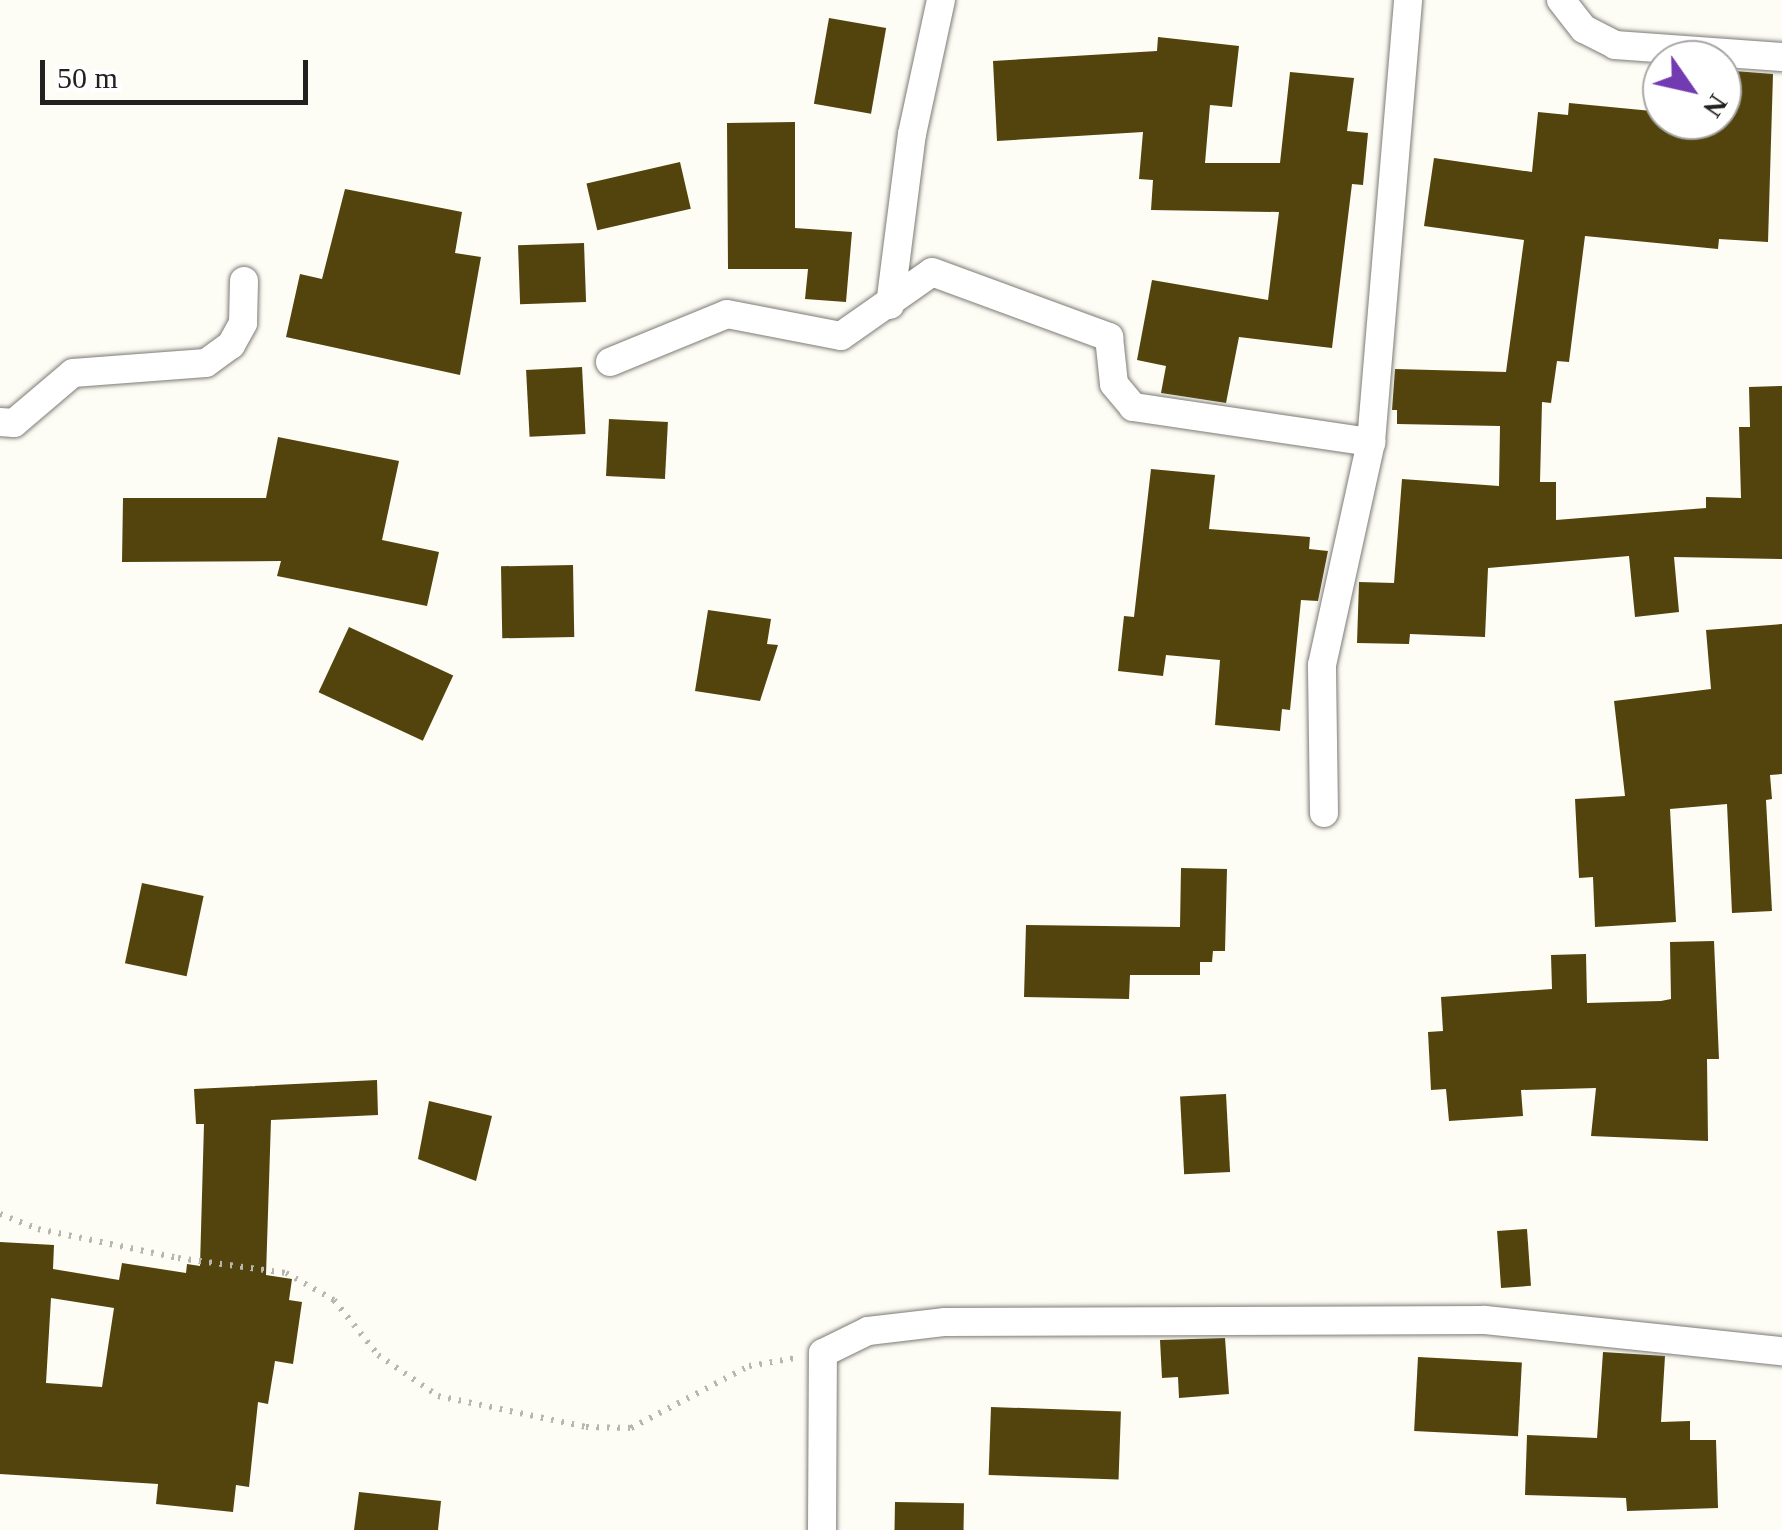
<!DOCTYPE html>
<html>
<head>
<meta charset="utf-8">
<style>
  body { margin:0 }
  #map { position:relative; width:1782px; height:1530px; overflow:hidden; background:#fdfcf5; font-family:"Times New Roman",serif }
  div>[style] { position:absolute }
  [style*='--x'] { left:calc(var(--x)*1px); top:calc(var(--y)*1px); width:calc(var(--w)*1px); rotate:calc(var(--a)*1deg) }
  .building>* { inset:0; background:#52440c; transform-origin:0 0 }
  .path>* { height:6px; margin-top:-3px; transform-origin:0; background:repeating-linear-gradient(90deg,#b7b6b0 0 2.5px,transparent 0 10.5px) }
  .roads { filter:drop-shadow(0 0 2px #7d7b75) drop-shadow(0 0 2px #7d7b75) }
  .street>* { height:28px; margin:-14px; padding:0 14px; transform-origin:14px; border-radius:14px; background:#fff }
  span { translate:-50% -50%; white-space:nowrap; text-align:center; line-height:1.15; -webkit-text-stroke:10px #fff; paint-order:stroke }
  .north { position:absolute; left:1642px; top:40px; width:100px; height:100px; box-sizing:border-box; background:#fff; border:2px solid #a7a6a5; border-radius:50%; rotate:124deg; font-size:28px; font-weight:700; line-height:40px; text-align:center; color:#22211f }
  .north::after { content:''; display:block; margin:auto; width:35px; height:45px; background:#733bb1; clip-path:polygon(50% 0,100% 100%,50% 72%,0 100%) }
  .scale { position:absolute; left:40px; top:60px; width:268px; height:45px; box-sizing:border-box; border:5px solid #22211f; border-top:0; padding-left:12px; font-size:30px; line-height:35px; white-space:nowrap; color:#22211f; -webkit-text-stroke:8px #fff; paint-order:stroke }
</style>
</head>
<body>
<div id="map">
  <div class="building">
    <i style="left:829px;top:18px;width:58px;height:87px;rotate:10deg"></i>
    <i style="clip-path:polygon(1158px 37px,1239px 46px,1232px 107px,1210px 105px,1205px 163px,1280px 163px,1290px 72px,1354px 78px,1347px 131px,1368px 133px,1363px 185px,1352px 184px,1332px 348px,1239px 337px,1226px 403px,1161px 393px,1166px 366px,1137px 360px,1152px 280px,1268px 300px,1279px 212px,1151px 210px,1153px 180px,1139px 179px,1143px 132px,997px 141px,993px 61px,1157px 51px)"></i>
    <i style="clip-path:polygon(1722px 70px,1773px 74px,1768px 242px,1719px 239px,1718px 249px,1585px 236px,1569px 362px,1557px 361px,1551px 403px,1542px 402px,1540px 482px,1556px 482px,1556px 520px,1706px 508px,1706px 497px,1741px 498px,1739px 427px,1750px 427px,1749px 387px,1782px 386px,1782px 559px,1674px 557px,1679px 612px,1635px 617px,1629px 556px,1488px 568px,1485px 637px,1410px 634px,1409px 644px,1357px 643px,1359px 582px,1394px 583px,1402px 479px,1499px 486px,1500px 426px,1397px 424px,1397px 410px,1392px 410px,1395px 369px,1506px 372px,1524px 240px,1424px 226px,1434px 158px,1532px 172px,1538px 112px,1568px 115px,1569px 103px,1662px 112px,1662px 120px,1722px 120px)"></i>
    <i style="clip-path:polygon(795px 122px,795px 228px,852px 232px,846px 302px,805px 299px,808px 269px,728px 269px,727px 123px)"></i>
    <i style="left:680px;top:162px;width:48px;height:96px;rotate:77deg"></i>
    <i style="clip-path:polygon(345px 189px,462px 212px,455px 253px,481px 257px,460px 375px,286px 337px,300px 274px,322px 279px)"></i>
    <i style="left:584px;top:243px;width:59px;height:66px;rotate:88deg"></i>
    <i style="left:582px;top:367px;width:67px;height:56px;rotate:87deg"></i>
    <i style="left:609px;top:419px;width:59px;height:57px;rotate:3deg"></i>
    <i style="clip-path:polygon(278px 437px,399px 461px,382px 540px,439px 552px,427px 606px,277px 576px,281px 561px,122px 562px,123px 498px,266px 498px)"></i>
    <i style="clip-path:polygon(1151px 469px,1215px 475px,1209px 529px,1310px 537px,1309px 549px,1328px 551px,1318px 601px,1301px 600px,1290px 710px,1282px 709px,1280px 731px,1215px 725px,1220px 660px,1166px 655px,1163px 676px,1118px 671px,1124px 616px,1134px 617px)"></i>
    <i style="left:573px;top:565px;width:72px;height:72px;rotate:89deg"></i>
    <i style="clip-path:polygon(708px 610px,771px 619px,767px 644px,778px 645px,760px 701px,695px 691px)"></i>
    <i style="clip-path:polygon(1782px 624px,1782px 774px,1770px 775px,1772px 799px,1766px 800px,1772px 911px,1732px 913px,1727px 804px,1670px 809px,1676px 922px,1595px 927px,1593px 877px,1579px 878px,1575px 799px,1625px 796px,1614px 701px,1711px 689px,1706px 630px)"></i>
    <i style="left:349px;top:627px;width:115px;height:72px;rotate:25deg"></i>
    <i style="clip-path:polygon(1181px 868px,1227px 869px,1225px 951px,1213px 951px,1212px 962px,1200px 962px,1200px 975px,1130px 975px,1129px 999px,1024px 997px,1026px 925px,1180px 927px)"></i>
    <i style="left:142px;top:883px;width:63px;height:82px;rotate:12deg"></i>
    <i style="clip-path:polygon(1714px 941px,1719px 1059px,1707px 1059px,1708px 1141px,1591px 1136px,1596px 1088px,1521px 1090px,1523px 1116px,1449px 1121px,1446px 1089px,1431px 1090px,1428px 1032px,1443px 1031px,1441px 997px,1552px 989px,1551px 955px,1586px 954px,1587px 1003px,1661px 1001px,1671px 999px,1670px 942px)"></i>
    <i style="clip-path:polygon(evenodd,377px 1080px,378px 1115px,271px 1120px,266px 1275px,292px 1279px,289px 1300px,302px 1302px,293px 1364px,275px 1361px,268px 1404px,258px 1402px,249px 1487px,236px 1485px,233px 1512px,156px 1504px,158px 1484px,0 1474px,0 1242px,54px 1245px,53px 1269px,119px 1280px,122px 1263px,186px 1273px,187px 1264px,200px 1266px,204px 1124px,196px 1124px,194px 1089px,377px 1080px,51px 1298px,114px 1308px,102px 1387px,46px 1383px,51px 1298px)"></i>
    <i style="left:1226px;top:1094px;width:78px;height:46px;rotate:87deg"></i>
    <i style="clip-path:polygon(429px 1101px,492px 1116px,476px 1181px,418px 1159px)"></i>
    <i style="left:1527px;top:1229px;width:57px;height:30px;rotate:86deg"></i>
    <i style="clip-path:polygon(1225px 1338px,1229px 1394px,1179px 1398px,1178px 1377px,1162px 1378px,1160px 1340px)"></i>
    <i style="clip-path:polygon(1603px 1352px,1665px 1356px,1661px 1422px,1690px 1421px,1690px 1440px,1716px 1440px,1718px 1508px,1627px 1511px,1626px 1498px,1525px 1495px,1527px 1435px,1597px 1438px)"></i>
    <i style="left:1418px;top:1357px;width:104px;height:74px;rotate:3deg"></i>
    <i style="left:991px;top:1407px;width:130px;height:68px;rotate:2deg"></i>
    <i style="clip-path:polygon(359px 1492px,441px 1501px,438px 1530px,354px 1530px)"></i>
    <i style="left:895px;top:1502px;width:69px;height:28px;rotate:1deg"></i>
  </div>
  <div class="path">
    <i style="--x:0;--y:1214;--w:41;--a:21.5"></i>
    <i style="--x:38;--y:1229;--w:143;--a:11.7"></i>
    <i style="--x:178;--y:1258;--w:109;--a:7.9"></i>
    <i style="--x:286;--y:1273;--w:55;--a:29.4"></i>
    <i style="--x:334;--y:1300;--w:70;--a:51.3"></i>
    <i style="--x:378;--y:1355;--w:73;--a:34.3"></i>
    <i style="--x:438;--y:1396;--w:151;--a:11.8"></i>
    <i style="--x:586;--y:1427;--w:45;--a:1.3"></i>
    <i style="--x:631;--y:1428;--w:133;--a:-27.7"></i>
    <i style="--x:749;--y:1366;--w:48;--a:-9.7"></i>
  </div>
  <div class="roads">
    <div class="street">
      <i style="--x:1561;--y:0;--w:37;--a:52"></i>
      <i style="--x:1584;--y:29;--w:35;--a:27"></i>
      <i style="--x:1615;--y:45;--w:167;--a:4.1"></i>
      <i style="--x:890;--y:305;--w:172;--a:-82.7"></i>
      <i style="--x:912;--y:134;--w:137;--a:-77.8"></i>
      <i style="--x:610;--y:362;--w:126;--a:-22.3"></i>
      <i style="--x:727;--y:314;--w:116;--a:10.9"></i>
      <i style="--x:841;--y:336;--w:111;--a:-35.1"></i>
      <i style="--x:932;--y:272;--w:189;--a:20.2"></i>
      <i style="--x:1109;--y:337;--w:47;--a:83.9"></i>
      <i style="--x:1114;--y:384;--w:30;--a:50"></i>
      <i style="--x:1133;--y:407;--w:241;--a:8.4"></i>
      <i style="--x:0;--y:422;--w:14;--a:4"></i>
      <i style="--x:14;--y:423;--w:77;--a:-40.3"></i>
      <i style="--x:73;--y:373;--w:133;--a:-4.3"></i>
      <i style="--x:206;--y:363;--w:31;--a:-36"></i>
      <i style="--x:231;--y:345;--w:25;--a:-61"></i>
      <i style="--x:243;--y:323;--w:42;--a:-88.6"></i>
      <i style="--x:1324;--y:813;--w:148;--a:-90.8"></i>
      <i style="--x:1322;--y:665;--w:228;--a:-77.6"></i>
      <i style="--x:1371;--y:442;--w:444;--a:-85.2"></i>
      <i style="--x:822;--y:1530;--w:177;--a:-89.7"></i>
      <i style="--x:823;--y:1353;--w:50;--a:-26.1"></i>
      <i style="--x:868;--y:1331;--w:78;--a:-6.7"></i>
      <i style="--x:945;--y:1322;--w:540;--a:-0.21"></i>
      <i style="--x:1485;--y:1320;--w:299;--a:6"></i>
    </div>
  </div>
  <div class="north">N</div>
  <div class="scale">50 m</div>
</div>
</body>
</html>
